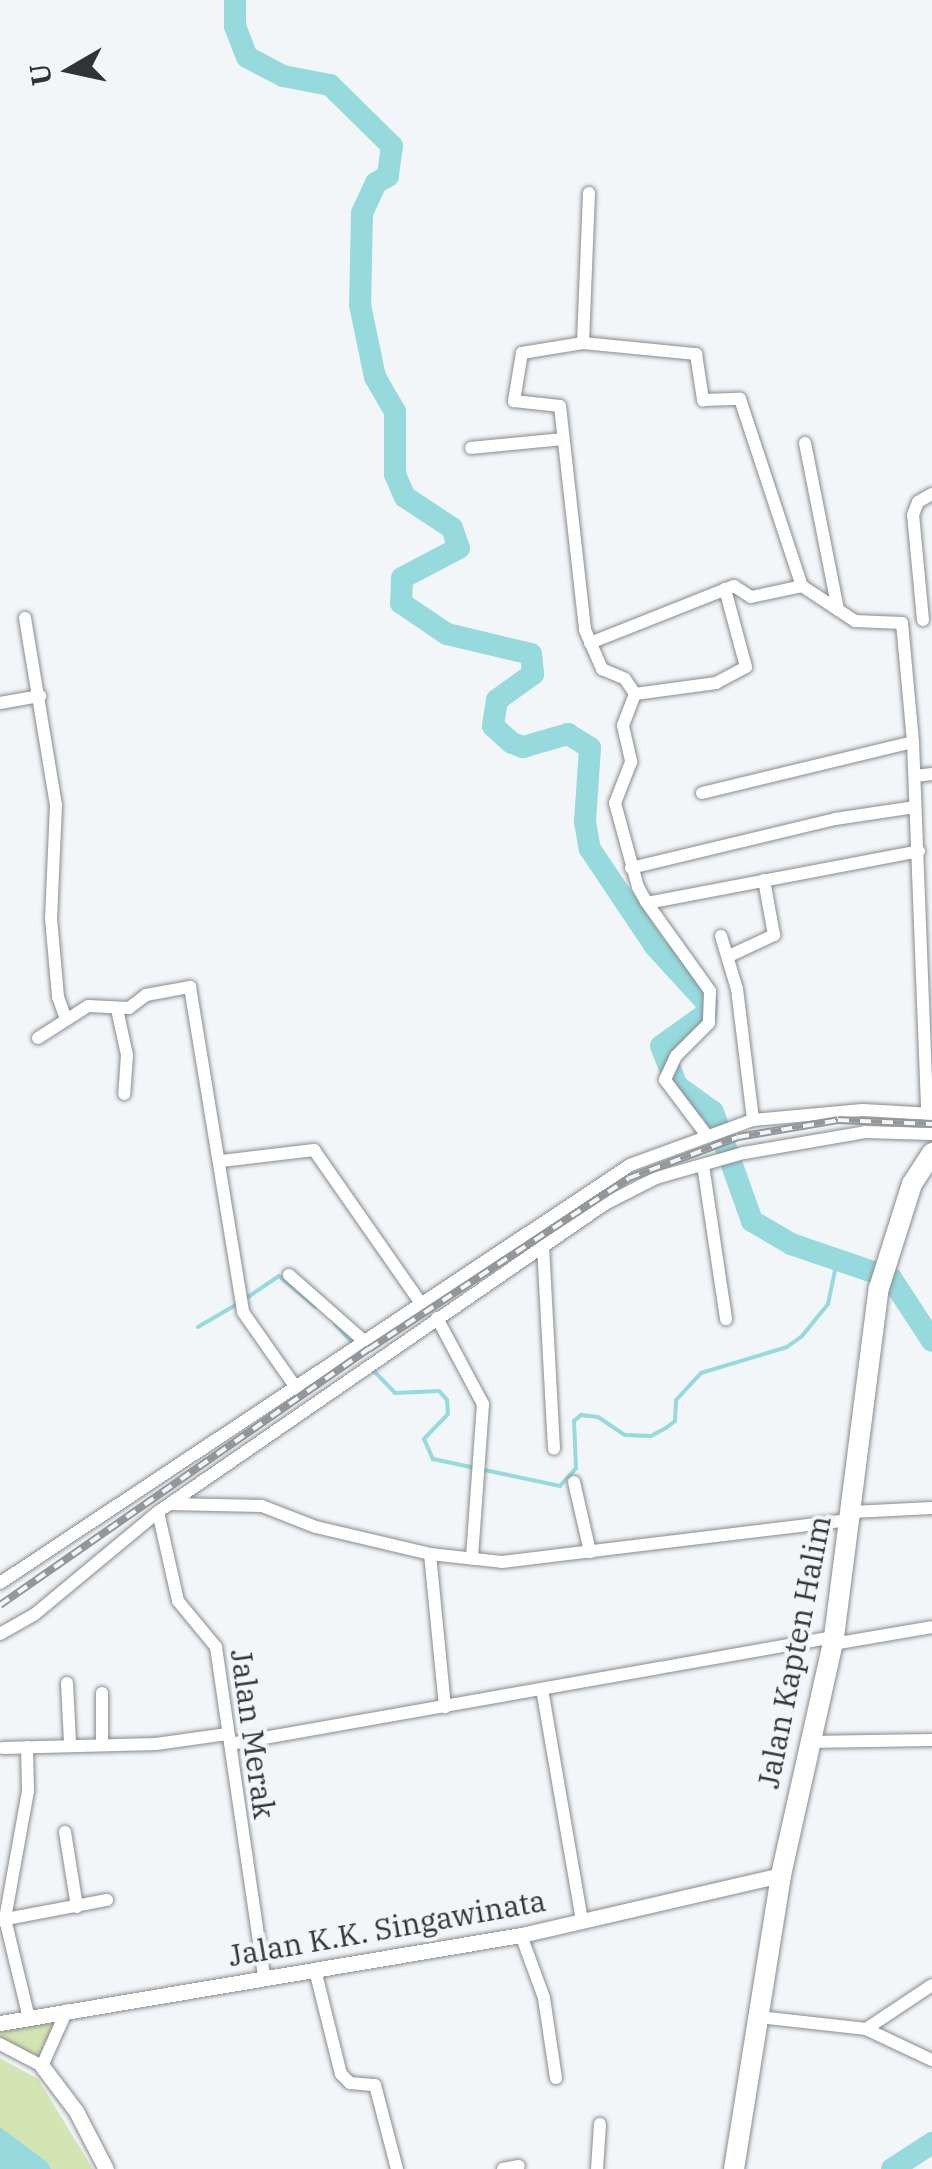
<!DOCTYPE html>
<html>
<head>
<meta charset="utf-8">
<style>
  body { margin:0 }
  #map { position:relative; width:932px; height:2169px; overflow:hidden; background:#f2f6f9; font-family:"IBM Plex Serif",serif }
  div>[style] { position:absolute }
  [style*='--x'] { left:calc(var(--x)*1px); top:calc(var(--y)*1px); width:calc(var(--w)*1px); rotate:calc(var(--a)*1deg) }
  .green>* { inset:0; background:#d4e5b4 }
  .water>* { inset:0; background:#96dadd }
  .stream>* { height:4px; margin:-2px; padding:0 2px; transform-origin:2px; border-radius:2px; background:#96dadd }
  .river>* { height:22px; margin:-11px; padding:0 11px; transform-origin:11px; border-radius:11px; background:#96dadd }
  .roads { filter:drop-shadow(0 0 2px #888b8e) drop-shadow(0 0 2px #888b8e) }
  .minor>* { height:12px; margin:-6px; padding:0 6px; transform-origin:6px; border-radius:6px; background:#fff }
  .tertiary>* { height:15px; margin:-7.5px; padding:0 7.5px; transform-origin:7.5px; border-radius:7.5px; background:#fff }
  .primary>* { height:20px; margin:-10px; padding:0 10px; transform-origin:10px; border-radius:10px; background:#fff }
  .rail>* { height:8px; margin-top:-4px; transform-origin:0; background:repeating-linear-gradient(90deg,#f2f6f9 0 11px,#949799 0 22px); box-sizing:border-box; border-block:2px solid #949799 }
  span { translate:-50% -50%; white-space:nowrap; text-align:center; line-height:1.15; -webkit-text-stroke:8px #f2f6f9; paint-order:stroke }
  .street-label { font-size:30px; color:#323334 }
  .north { position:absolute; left:20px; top:20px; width:100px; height:100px; -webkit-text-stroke:8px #f2f6f9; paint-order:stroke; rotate:261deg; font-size:28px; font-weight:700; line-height:40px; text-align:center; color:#323334 }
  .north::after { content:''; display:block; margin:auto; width:35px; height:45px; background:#323334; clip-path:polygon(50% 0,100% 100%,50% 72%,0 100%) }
</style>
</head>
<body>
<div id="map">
  <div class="green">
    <i style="clip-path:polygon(59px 2013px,40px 2059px,0 2038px,0 2024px)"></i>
    <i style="clip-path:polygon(0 2058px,38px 2079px,93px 2169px,0 2169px)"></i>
  </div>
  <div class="water">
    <i style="clip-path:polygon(0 2127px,47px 2162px,51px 2169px,0 2169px)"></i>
  </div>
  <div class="stream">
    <i style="--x:245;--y:1299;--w:41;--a:-34.1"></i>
    <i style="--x:279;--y:1276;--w:48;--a:40"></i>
    <i style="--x:335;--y:1324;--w:25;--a:47"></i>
    <i style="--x:198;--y:1327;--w:45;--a:-30.5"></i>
    <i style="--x:373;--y:1370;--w:32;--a:46"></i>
    <i style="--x:395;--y:1393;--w:44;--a:-2.6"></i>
    <i style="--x:439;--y:1391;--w:12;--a:48"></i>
    <i style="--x:447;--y:1400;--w:14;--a:86"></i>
    <i style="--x:448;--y:1414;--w:35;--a:134"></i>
    <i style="--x:424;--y:1439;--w:22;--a:66"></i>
    <i style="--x:433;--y:1459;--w:130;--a:12"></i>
    <i style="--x:560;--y:1486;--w:24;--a:-48"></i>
    <i style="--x:576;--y:1468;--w:47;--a:-92.4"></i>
    <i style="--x:574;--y:1421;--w:9;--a:-41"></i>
    <i style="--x:581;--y:1415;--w:17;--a:7"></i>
    <i style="--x:598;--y:1417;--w:32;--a:34"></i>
    <i style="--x:625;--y:1435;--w:26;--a:2"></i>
    <i style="--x:651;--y:1436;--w:17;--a:-28"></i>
    <i style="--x:666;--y:1428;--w:11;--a:-38"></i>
    <i style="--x:675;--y:1421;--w:21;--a:-87"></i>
    <i style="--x:676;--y:1400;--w:37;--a:-47"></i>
    <i style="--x:701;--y:1373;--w:90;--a:-16.8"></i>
    <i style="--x:787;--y:1347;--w:19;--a:-36"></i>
    <i style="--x:802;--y:1336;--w:41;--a:-50.9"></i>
    <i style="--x:828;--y:1304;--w:44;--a:-78.2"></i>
  </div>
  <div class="river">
    <i style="--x:235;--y:0;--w:26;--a:90"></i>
    <i style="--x:235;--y:26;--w:33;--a:69"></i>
    <i style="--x:247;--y:57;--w:41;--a:27.8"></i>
    <i style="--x:283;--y:76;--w:48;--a:10.8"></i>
    <i style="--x:330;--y:85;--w:87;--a:44.5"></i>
    <i style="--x:392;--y:146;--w:30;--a:98"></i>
    <i style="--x:388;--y:176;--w:14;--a:150"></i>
    <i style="--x:376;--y:183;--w:33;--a:115"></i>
    <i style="--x:362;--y:213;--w:92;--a:91.2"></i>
    <i style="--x:360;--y:305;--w:74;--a:78.2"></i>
    <i style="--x:375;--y:377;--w:39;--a:60"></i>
    <i style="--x:395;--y:411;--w:63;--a:90"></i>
    <i style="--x:395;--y:474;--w:25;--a:67"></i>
    <i style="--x:405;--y:497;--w:56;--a:33.4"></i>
    <i style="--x:452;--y:528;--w:21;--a:71"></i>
    <i style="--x:459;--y:548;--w:64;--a:152.2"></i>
    <i style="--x:402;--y:578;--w:25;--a:92"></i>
    <i style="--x:401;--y:603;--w:55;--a:34"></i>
    <i style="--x:447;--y:634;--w:86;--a:13.4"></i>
    <i style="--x:531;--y:654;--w:20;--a:84"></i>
    <i style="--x:533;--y:674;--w:44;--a:144.2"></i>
    <i style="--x:497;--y:700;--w:26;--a:99"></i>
    <i style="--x:493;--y:726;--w:25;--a:42"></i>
    <i style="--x:512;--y:743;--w:12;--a:20"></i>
    <i style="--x:523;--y:747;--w:47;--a:-16.1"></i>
    <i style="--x:568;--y:734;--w:26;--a:32"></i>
    <i style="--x:590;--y:748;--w:74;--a:93.9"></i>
    <i style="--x:585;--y:822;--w:27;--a:80"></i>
    <i style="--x:590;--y:849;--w:117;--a:56.2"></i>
    <i style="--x:655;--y:946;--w:77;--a:47.6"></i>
    <i style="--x:707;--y:1003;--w:11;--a:95"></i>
    <i style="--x:706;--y:1014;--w:55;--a:144.6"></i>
    <i style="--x:661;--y:1046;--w:43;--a:68.2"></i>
    <i style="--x:677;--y:1086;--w:44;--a:35.8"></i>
    <i style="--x:713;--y:1112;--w:116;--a:70.3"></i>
    <i style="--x:752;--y:1221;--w:45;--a:30.5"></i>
    <i style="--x:791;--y:1244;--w:106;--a:18.8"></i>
    <i style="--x:891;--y:1278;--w:75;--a:56.9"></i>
    <i style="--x:892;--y:2169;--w:48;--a:-33"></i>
  </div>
  <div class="roads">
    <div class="minor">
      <i style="--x:589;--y:193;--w:150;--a:92.3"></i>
      <i style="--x:583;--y:343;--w:62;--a:170.7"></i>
      <i style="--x:522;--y:353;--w:49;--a:99.5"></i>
      <i style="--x:514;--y:401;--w:46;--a:6.2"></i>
      <i style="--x:560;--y:406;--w:225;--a:83.6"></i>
      <i style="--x:585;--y:630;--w:43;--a:66.4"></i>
      <i style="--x:602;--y:669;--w:25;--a:23"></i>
      <i style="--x:625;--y:679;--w:18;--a:56"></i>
      <i style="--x:635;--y:694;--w:34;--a:111"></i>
      <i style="--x:623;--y:726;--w:37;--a:77"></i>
      <i style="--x:631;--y:762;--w:44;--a:111.3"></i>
      <i style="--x:615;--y:803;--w:87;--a:74.7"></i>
      <i style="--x:638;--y:887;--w:18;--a:61"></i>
      <i style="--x:647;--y:903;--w:277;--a:-10.8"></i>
      <i style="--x:583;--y:343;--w:114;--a:5.6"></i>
      <i style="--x:696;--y:354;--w:47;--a:81.3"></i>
      <i style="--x:703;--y:400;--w:37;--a:-2"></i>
      <i style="--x:740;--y:399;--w:197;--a:71.7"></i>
      <i style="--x:802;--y:586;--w:64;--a:33.4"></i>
      <i style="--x:855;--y:621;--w:47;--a:2.4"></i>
      <i style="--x:902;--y:623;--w:120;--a:84.7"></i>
      <i style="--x:913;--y:742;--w:372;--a:87.8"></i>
      <i style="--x:805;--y:443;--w:170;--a:78.8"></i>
      <i style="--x:471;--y:448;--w:92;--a:-5.6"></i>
      <i style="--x:25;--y:618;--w:190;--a:80.6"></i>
      <i style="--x:56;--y:805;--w:113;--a:92.5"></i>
      <i style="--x:51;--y:918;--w:79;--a:84.9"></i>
      <i style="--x:58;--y:997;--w:23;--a:70"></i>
      <i style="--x:923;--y:620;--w:105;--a:-95.4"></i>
      <i style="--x:913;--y:515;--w:14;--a:-69"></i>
      <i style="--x:918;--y:502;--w:16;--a:-30"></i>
      <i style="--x:590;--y:643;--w:155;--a:-21.6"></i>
      <i style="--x:734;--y:586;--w:20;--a:33"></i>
      <i style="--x:751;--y:597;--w:52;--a:-12.2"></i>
      <i style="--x:635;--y:694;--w:82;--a:-7.7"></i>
      <i style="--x:716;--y:683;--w:34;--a:-28"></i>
      <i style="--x:746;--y:667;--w:81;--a:-105.1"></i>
      <i style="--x:0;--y:703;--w:41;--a:-9.9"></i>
      <i style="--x:915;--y:776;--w:17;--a:-7"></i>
      <i style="--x:702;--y:793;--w:217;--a:-13.6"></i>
      <i style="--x:631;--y:868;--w:210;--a:-13.5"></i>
      <i style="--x:835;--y:819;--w:81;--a:-8.5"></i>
      <i style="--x:647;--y:903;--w:108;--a:54.4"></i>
      <i style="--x:710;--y:991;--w:32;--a:92"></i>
      <i style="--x:709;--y:1023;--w:47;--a:135"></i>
      <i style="--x:676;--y:1056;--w:26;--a:115"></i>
      <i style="--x:665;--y:1080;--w:66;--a:53"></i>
      <i style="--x:721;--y:936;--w:55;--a:73.2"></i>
      <i style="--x:737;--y:989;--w:132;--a:83"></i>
      <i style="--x:729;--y:956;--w:50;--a:-25"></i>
      <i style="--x:774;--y:935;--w:56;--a:-100.3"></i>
      <i style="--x:117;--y:1009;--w:47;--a:77.7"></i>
      <i style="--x:127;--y:1055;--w:39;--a:94"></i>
      <i style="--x:38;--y:1038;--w:59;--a:-32.6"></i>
      <i style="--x:88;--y:1006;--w:41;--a:2.8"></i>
      <i style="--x:129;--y:1008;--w:21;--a:-37"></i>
      <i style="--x:146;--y:995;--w:45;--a:-10.3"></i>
      <i style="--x:190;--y:987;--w:329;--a:80.7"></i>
      <i style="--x:243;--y:1312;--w:94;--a:55"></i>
      <i style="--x:221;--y:1161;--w:94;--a:-6.7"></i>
      <i style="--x:314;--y:1150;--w:190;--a:55.1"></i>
      <i style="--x:703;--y:1165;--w:156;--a:81.5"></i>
      <i style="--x:543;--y:1246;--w:203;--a:86.9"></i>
      <i style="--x:289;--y:1275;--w:103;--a:41.4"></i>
      <i style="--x:437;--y:1318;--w:98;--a:61.9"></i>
      <i style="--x:483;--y:1404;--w:155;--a:94.1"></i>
      <i style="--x:574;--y:1482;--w:72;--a:77.1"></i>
      <i style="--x:170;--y:1504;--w:92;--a:1.2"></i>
      <i style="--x:262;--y:1506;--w:58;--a:21.3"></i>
      <i style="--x:316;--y:1527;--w:117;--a:13.3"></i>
      <i style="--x:430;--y:1554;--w:72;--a:6.3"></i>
      <i style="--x:502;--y:1562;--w:352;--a:-6.9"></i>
      <i style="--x:158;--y:1512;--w:91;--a:77.3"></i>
      <i style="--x:178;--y:1601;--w:60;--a:50.4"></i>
      <i style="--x:216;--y:1647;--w:334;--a:81.7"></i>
      <i style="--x:852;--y:1512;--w:80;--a:-2.9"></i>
      <i style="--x:430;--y:1554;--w:154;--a:84.4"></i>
      <i style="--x:0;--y:1583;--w:756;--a:-33.56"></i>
      <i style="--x:630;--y:1165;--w:131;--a:-20.1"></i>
      <i style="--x:753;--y:1120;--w:110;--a:-5.2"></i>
      <i style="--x:863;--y:1110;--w:69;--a:3.3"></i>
      <i style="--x:0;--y:1634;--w:40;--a:-29.7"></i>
      <i style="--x:35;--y:1614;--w:160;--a:-39.7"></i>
      <i style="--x:158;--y:1512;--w:543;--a:-34.57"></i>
      <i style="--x:605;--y:1204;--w:57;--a:-27"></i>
      <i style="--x:656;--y:1178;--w:91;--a:-15.9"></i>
      <i style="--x:744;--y:1153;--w:123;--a:-9.8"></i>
      <i style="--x:865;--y:1132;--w:67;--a:1.7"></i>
      <i style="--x:833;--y:1644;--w:100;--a:-9.7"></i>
      <i style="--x:67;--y:1683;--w:60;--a:87.1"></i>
      <i style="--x:542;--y:1689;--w:235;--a:80.2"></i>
      <i style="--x:808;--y:1742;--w:124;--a:-0.9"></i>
      <i style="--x:102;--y:1743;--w:50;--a:-90"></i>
      <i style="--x:230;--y:1744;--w:613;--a:-10.05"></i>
      <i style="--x:27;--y:1747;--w:44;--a:88.7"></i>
      <i style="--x:28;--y:1791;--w:130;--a:100.2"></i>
      <i style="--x:5;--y:1919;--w:102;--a:76.4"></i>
      <i style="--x:3;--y:1748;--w:153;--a:-1.5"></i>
      <i style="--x:156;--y:1744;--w:72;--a:-8"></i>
      <i style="--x:65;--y:1832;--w:76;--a:80.9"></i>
      <i style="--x:1;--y:1920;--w:108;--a:-10.7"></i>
      <i style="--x:521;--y:1935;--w:67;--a:69.9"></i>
      <i style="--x:544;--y:1998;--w:81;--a:81.5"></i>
      <i style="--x:315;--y:1970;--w:107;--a:76"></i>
      <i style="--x:341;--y:2074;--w:13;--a:45"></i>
      <i style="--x:350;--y:2083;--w:25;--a:5"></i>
      <i style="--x:375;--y:2085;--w:87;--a:75.3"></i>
      <i style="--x:759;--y:2017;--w:108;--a:6.4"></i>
      <i style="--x:866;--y:2029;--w:73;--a:25.2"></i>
      <i style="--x:866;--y:2029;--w:79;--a:-33.7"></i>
      <i style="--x:0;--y:2044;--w:47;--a:27.6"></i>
      <i style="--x:42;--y:2066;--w:61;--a:-65.9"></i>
      <i style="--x:503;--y:2169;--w:16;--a:-11"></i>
      <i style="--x:597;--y:2169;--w:45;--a:-86.2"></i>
    </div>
    <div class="tertiary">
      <i style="--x:0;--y:2023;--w:528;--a:-9.59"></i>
      <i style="--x:521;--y:1935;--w:267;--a:-13"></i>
      <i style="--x:42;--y:2066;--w:56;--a:52.9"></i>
      <i style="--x:76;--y:2111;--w:65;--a:62.7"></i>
    </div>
    <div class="primary">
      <i style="--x:734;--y:2169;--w:298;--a:-80.9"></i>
      <i style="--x:781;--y:1875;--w:244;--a:-77.4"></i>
      <i style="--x:834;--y:1637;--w:352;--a:-82.7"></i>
      <i style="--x:879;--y:1288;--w:109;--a:-72.4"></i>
      <i style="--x:912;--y:1184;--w:37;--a:-57"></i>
    </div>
  </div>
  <div class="rail">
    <i style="--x:0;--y:1605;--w:449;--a:-34.8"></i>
    <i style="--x:369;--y:1349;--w:311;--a:-33.3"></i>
    <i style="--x:629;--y:1178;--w:116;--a:-20.6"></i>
    <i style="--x:738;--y:1137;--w:101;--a:-9.6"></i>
    <i style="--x:838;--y:1120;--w:94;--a:2.4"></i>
  </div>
  <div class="street-label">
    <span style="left:794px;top:1652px;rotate:-79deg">Jalan Kapten Halim</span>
    <span style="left:253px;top:1734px;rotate:82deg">Jalan Merak</span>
    <span style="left:387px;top:1928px;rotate:-10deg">Jalan K.K. Singawinata</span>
  </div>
  <div class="north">U</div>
</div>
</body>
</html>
